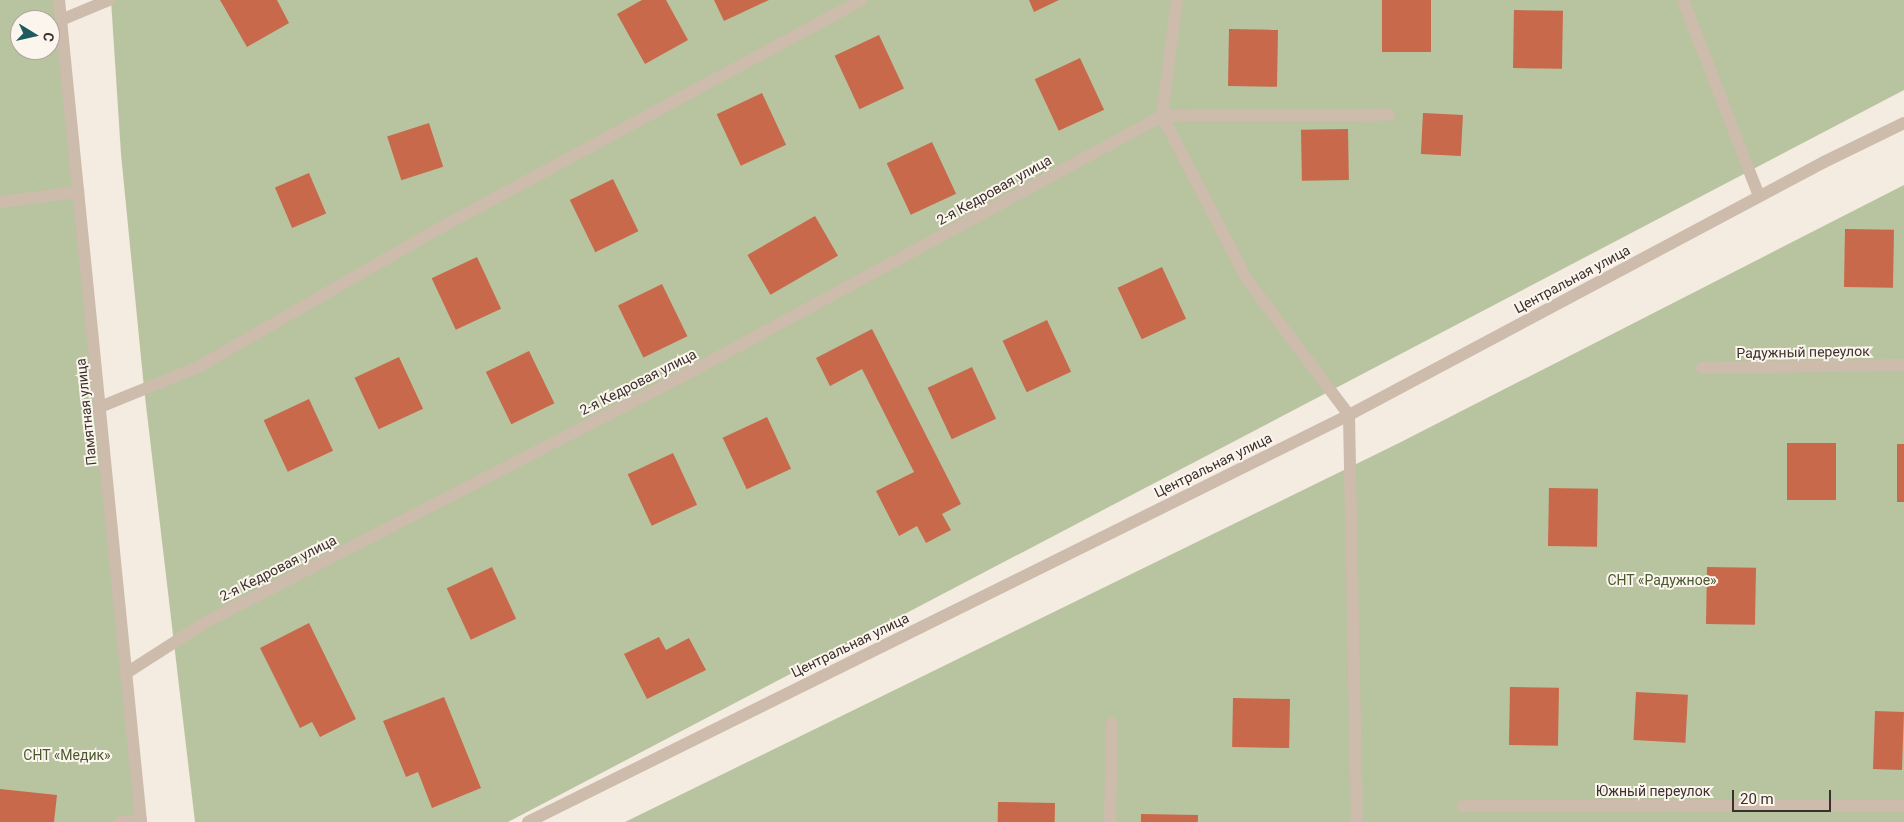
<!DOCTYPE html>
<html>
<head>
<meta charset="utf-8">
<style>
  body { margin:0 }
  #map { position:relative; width:1904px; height:822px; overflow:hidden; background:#f4ebe1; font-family:Roboto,sans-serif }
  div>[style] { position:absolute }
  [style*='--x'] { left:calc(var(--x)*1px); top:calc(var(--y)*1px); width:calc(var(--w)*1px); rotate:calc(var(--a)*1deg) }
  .green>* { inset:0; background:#b8c4a0 }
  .building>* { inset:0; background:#c8694b; transform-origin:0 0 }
  .minor>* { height:12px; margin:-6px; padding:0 6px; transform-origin:6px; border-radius:6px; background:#cdbbac }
  .tertiary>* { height:12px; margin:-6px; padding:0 6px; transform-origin:6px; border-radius:6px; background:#cdbbac }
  span { translate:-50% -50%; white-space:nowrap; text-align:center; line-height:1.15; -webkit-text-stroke:4px #fbf5ee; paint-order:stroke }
  .street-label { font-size:14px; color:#3b302b }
  .park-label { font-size:14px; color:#4a5a2e }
  .north { position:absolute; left:10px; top:10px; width:50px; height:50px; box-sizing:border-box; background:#fbf5ee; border:1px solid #aea6a0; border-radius:50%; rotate:99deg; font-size:14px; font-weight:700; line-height:20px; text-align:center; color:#3b302b }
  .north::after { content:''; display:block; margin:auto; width:18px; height:22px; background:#1f5a5e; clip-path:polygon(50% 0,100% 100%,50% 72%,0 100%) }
  .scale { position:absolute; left:1732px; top:790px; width:99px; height:22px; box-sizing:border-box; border:2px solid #3b302b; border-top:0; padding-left:6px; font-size:15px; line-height:18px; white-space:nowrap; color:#3b302b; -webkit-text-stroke:4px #fbf5ee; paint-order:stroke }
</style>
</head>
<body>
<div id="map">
  <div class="green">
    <i style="clip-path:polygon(evenodd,0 0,59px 0,140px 822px,0 822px,0 0,20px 20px,50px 20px,50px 50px,20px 50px,20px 20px)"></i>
    <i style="clip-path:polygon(111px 0,1904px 0,1904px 90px,508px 822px,195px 822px,144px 388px,121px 154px)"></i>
    <i style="clip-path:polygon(1904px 185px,1904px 822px,625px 822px,1399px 443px)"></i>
  </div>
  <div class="building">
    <i style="clip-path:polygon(220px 0,277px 0,289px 23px,247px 47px)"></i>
    <i style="clip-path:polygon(642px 0,666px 0,688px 40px,645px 64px,617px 14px)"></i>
    <i style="clip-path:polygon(714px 0,769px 0,724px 21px)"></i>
    <i style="clip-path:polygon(1029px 0,1059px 0,1034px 12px)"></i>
    <i style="left:1382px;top:0;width:49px;height:52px"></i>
    <i style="left:1514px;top:10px;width:49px;height:58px;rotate:1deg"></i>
    <i style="left:1229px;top:29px;width:49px;height:57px;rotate:1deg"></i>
    <i style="left:879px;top:35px;width:59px;height:49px;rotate:65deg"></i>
    <i style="left:1080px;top:58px;width:57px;height:50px;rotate:65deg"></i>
    <i style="left:762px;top:93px;width:57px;height:50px;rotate:65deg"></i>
    <i style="left:1423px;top:113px;width:40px;height:41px;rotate:3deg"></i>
    <i style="left:429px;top:123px;width:46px;height:44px;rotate:72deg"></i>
    <i style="left:1348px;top:129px;width:51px;height:47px;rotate:89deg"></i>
    <i style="left:932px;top:142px;width:57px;height:50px;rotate:65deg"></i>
    <i style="left:309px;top:173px;width:44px;height:37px;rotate:67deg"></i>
    <i style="left:613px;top:179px;width:58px;height:48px;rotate:64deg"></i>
    <i style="left:815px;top:216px;width:46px;height:78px;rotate:60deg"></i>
    <i style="left:1845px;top:229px;width:49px;height:58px;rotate:1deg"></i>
    <i style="left:477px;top:257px;width:57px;height:50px;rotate:65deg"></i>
    <i style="left:1162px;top:267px;width:57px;height:49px;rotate:65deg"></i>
    <i style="left:662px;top:284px;width:58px;height:49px;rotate:64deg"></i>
    <i style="left:1047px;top:320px;width:57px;height:49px;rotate:65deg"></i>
    <i style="clip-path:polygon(872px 329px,961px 504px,942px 514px,951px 530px,926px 543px,917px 526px,899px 536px,876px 491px,914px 472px,862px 369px,830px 386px,816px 358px)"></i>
    <i style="left:529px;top:351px;width:58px;height:48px;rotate:64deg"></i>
    <i style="left:399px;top:357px;width:57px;height:49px;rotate:65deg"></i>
    <i style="left:972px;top:367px;width:57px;height:49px;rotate:65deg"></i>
    <i style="left:309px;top:399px;width:57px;height:50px;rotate:65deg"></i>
    <i style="left:767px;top:417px;width:57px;height:49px;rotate:65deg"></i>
    <i style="left:1787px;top:443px;width:49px;height:57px"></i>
    <i style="left:1897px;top:444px;width:7px;height:58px"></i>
    <i style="left:673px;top:453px;width:57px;height:50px;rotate:65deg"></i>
    <i style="left:1549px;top:488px;width:49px;height:58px;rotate:1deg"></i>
    <i style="left:492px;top:567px;width:57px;height:50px;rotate:65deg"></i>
    <i style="left:1707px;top:567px;width:49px;height:57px;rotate:1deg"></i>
    <i style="clip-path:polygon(309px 623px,356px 719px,320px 737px,312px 722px,300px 728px,260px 648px)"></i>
    <i style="clip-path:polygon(659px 637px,666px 650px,689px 638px,706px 670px,647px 699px,624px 654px)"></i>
    <i style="left:1510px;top:687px;width:49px;height:58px;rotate:1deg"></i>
    <i style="left:1636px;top:692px;width:52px;height:48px;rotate:3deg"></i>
    <i style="clip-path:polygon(444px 697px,481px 788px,432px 808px,418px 772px,406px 777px,383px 721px)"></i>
    <i style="left:1233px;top:698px;width:57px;height:49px;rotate:1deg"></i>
    <i style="left:1875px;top:711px;width:29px;height:58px;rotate:2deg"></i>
    <i style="clip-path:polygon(0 789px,57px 795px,54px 822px,0 822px)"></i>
    <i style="left:998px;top:802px;width:57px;height:20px;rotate:1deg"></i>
    <i style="left:1141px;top:814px;width:57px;height:8px;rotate:1deg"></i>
  </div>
  <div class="minor">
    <i style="--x:1177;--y:0;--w:117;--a:97.4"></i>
    <i style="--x:1162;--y:116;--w:186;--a:62.5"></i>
    <i style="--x:1248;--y:281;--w:168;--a:53"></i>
    <i style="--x:1349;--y:415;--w:407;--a:88.9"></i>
    <i style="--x:1683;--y:0;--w:210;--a:68.8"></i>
    <i style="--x:61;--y:20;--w:52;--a:-22.6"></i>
    <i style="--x:0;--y:202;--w:79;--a:-7.3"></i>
    <i style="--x:1702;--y:368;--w:202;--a:-0.9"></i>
    <i style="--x:100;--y:407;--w:106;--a:-22.2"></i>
    <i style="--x:198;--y:367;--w:277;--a:-29.9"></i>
    <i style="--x:438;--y:229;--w:481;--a:-28.4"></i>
    <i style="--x:128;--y:672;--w:93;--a:-32.7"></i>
    <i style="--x:206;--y:622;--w:541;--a:-27.28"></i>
    <i style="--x:687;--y:374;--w:541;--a:-28.51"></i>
    <i style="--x:1162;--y:116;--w:227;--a:-0.3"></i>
    <i style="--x:1463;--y:806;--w:441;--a:0"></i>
    <i style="--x:120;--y:822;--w:21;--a:-5"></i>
    <i style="--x:528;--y:822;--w:916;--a:-26.37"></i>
    <i style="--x:1349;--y:415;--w:538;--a:-28.04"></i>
    <i style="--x:1824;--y:162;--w:89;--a:-26"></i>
    <i style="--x:1110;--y:822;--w:99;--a:-88.8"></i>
  </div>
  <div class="tertiary">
    <i style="--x:59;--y:0;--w:826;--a:84.3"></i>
  </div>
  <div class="street-label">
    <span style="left:994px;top:190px;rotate:-29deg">2-я Кедровая улица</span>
    <span style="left:1572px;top:279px;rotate:-28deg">Центральная улица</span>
    <span style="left:1803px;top:352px;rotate:-1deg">Радужный переулок</span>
    <span style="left:638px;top:382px;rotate:-27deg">2-я Кедровая улица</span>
    <span style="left:86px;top:412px;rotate:-96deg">Памятная улица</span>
    <span style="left:1213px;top:465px;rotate:-26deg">Центральная улица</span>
    <span style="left:278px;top:568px;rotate:-27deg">2-я Кедровая улица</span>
    <span style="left:850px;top:645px;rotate:-26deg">Центральная улица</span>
    <span style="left:1653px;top:791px">Южный переулок</span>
  </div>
  <div class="park-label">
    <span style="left:1662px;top:580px">СНТ «Радужное»</span>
    <span style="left:67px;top:755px">СНТ «Медик»</span>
  </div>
  <div class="north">С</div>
  <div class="scale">20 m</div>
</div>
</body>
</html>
